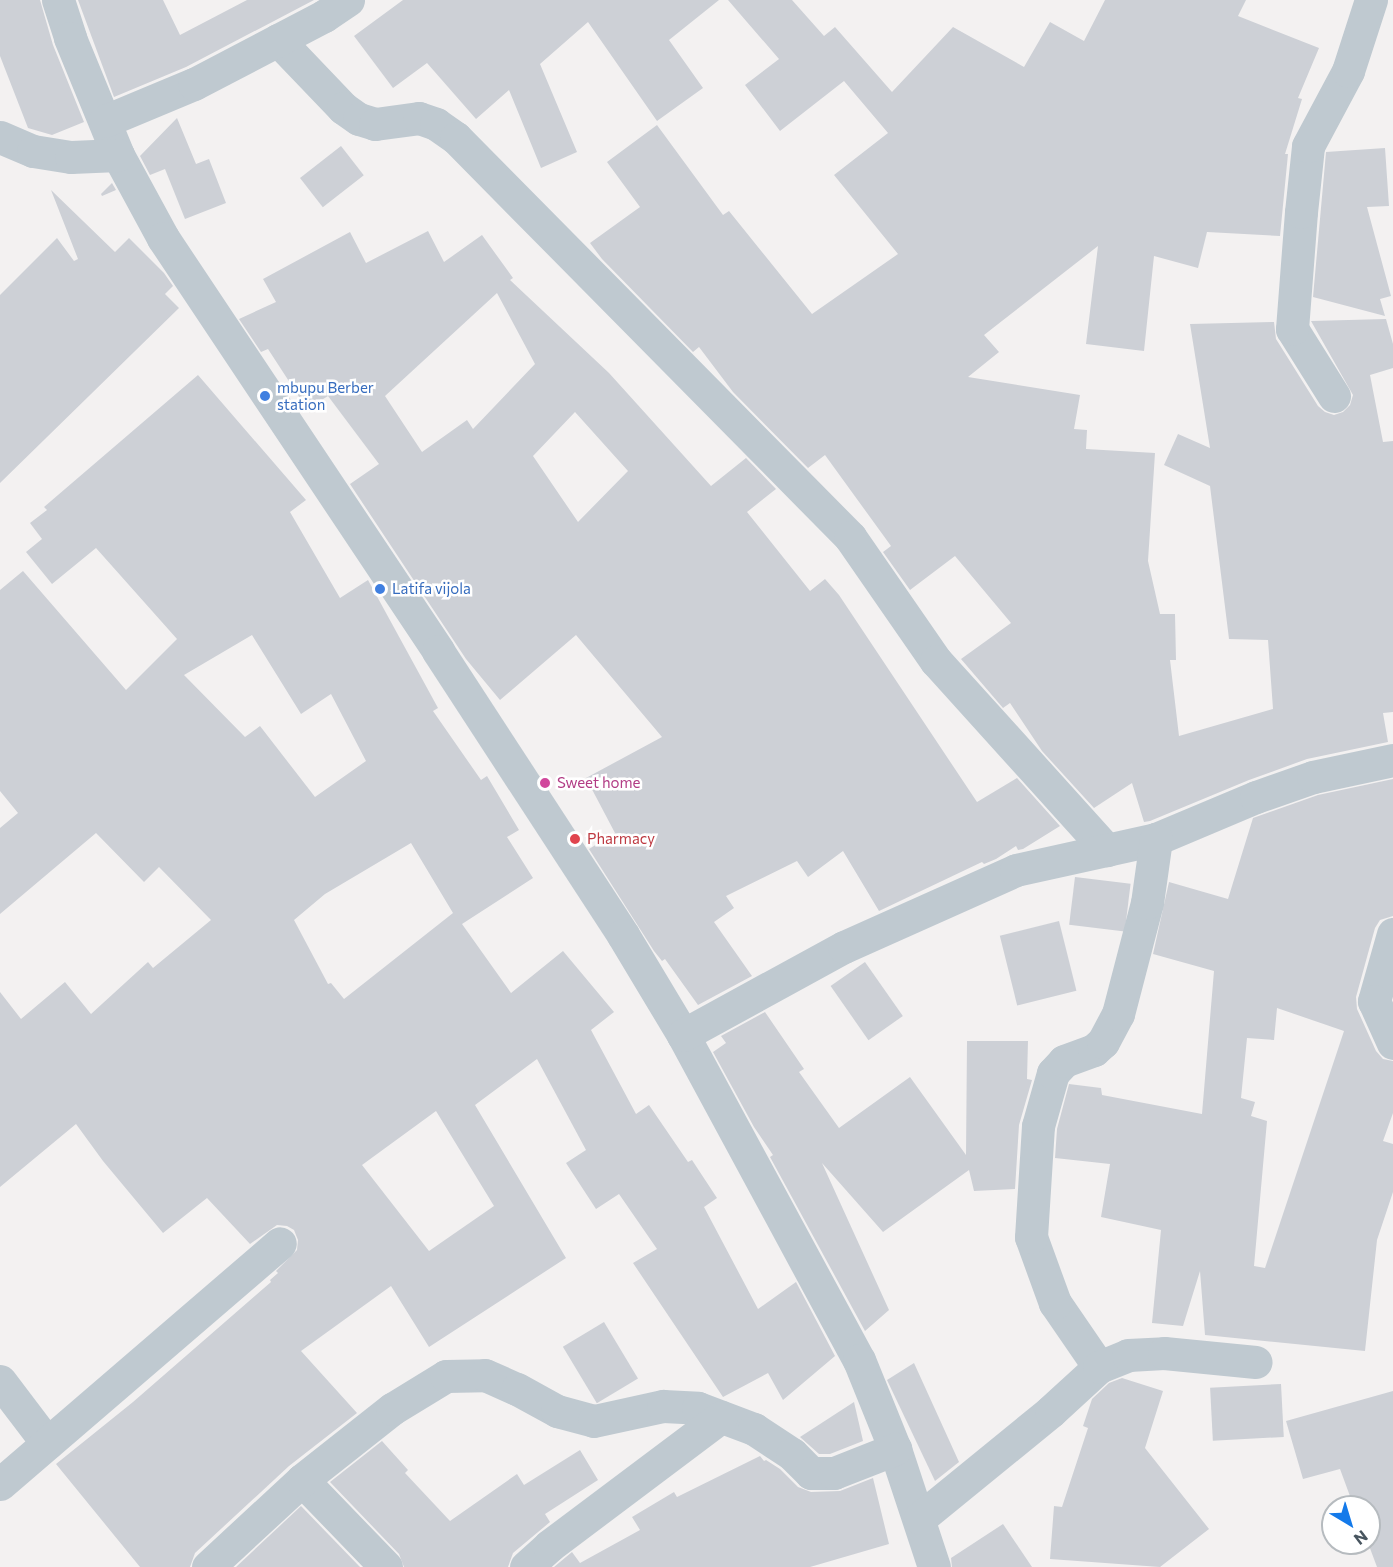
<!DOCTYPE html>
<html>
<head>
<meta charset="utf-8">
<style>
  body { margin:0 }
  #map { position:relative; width:1393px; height:1567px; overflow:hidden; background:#f3f1f1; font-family:Commissioner,sans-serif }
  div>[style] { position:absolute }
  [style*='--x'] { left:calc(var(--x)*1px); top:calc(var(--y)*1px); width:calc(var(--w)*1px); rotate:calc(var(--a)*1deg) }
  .building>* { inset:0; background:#cdd0d6; transform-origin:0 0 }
  .street>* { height:33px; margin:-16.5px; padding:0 16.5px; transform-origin:16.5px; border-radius:16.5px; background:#bfc9d0 }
  .dots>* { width:16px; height:16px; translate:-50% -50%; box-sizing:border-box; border:3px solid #fff; border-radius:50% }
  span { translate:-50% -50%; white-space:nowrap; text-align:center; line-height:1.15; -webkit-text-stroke:5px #fff; paint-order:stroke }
  .shop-label { font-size:15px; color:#366cbe }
  .left { translate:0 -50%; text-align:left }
  .hotel-label { font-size:15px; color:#b23c85 }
  .health-label { font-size:15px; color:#be3a42 }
  .north { position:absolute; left:1321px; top:1495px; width:60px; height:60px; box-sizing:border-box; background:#fff; border:2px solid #b6bbbf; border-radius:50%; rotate:142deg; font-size:16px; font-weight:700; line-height:24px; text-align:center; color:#48555f }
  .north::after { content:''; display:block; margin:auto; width:21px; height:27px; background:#147aea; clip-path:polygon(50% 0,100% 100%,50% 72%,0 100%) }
</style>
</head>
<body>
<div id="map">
  <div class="building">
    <i style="clip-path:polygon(0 0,40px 0,53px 45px,84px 122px,52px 135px,28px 128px,0 56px)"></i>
    <i style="clip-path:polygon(78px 0,163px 0,180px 35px,247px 0,314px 0,186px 67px,114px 97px)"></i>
    <i style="clip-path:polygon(403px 0,719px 0,669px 40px,703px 88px,657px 121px,588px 22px,540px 64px,577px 152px,541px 168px,509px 90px,476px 119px,427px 63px,393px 88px,354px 36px)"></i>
    <i style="clip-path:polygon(728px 0,792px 0,824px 36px,835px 27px,892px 92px,953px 27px,1024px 67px,1050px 22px,1084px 41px,1105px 0,1246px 0,1238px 16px,1319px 48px,1298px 98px,1302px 99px,1285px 154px,1288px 154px,1280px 236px,1207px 232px,1198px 268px,1154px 256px,1144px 351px,1086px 344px,1098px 246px,984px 335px,999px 352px,968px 377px,1080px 395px,1074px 429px,1087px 430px,1086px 449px,1155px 453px,1148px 561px,1160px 614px,1175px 614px,1176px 660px,1170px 660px,1179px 736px,1273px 709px,1268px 640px,1229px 639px,1210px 486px,1164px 465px,1178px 434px,1210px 448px,1190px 324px,1274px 322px,1276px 339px,1318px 406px,1325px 412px,1334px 415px,1343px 412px,1350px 405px,1353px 395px,1311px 321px,1386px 319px,1393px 344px,1393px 368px,1370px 375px,1383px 442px,1393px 441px,1393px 712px,1383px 713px,1388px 742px,1307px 759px,1249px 780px,1150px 821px,1144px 822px,1132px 783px,1094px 808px,1042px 751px,1010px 703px,1003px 708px,961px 659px,1011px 623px,955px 556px,910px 590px,883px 552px,891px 546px,825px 455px,808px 468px,733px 392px,699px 347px,693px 352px,602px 259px,590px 243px,640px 207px,607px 162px,657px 125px,723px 215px,729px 211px,812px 314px,898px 254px,834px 175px,888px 133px,844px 81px,780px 131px,745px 85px,779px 59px)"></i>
    <i style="clip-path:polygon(177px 118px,196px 164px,209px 159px,226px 203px,185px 219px,165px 169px,150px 175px,140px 156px)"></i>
    <i style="left:341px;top:146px;width:37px;height:52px;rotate:52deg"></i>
    <i style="clip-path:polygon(1385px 148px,1389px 206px,1367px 207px,1391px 296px,1380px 299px,1385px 316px,1313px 297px,1326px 152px)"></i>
    <i style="clip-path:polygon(112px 183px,116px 190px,102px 196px,101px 194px)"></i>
    <i style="clip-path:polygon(51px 190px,115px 252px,129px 238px,164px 273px,173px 286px,165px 294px,179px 308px,0 483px,0 295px,57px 238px,74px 261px,78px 259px)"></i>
    <i style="clip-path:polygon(evenodd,428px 231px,444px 262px,482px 235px,513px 278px,510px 280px,609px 373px,711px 486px,746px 458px,776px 489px,747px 512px,810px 591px,825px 579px,839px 595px,977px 802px,1017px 778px,1060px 826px,1023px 849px,1018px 850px,1016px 846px,996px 859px,984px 864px,982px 862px,879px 911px,843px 851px,808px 877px,797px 861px,726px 896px,734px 908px,714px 922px,752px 976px,698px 1005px,665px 959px,662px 961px,654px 951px,589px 849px,615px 833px,586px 778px,662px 737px,576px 635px,500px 700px,466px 659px,350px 484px,379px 464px,328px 396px,307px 409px,268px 349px,261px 352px,239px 319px,276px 302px,263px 279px,350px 232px,366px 263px,428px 231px,497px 293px,535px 364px,473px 429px,467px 420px,422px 452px,385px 396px,497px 293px,428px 231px,575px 412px,628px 471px,578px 522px,533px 456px,575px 412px)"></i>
    <i style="clip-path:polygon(evenodd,198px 375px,306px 500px,290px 512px,340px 598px,368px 580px,438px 708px,433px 711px,481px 780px,487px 776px,519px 830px,507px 837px,533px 878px,462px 924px,511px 993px,563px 951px,614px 1012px,591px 1030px,636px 1114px,649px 1105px,688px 1162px,692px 1160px,717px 1198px,704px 1207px,758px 1309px,796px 1282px,835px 1356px,783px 1400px,768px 1373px,723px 1397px,633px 1263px,657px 1249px,619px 1194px,596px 1209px,566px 1163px,586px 1150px,537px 1059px,475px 1105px,566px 1258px,429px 1347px,391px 1286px,301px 1351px,357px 1413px,289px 1466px,195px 1553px,190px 1567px,140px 1567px,56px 1464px,133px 1402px,271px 1282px,270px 1280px,278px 1273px,276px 1271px,297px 1250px,298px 1240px,294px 1230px,287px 1226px,277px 1225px,250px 1244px,207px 1198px,163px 1233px,103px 1161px,76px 1124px,0 1187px,0 992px,21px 1019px,65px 982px,91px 1014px,148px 962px,153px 968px,211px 920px,159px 867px,144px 882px,96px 833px,0 914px,0 828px,18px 813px,0 791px,0 590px,23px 571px,126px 690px,177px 639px,96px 548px,52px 584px,26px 552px,42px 539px,30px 523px,47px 510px,44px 507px,198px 375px,252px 635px,301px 714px,331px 694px,366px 761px,315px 797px,260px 726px,245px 737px,184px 675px,252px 635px,198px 375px,411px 843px,453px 913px,344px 999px,331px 983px,328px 984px,294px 920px,325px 894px,411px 843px,198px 375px,436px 1111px,494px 1206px,429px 1251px,362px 1165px,436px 1111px)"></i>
    <i style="clip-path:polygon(evenodd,1393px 779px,1393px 916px,1380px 920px,1375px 928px,1356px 997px,1357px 1009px,1376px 1051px,1383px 1059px,1393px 1061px,1393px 1113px,1383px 1141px,1393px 1144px,1393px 1192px,1377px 1240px,1365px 1351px,1205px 1335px,1200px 1271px,1183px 1326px,1152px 1323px,1161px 1230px,1101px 1217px,1110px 1164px,1055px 1158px,1057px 1129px,1069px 1084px,1101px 1088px,1102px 1095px,1202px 1114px,1214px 971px,1153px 954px,1169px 882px,1228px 899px,1253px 818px,1318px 795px,1393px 779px,1277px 1008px,1344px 1031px,1265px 1268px,1254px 1266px,1267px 1121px,1251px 1116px,1255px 1102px,1241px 1098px,1247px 1038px,1274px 1040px,1277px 1008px)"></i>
    <i style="left:1075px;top:877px;width:56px;height:48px;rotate:7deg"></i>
    <i style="left:1059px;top:921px;width:72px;height:61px;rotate:76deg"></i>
    <i style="left:865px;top:962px;width:66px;height:42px;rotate:55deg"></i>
    <i style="clip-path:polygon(765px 1012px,804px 1069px,799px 1072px,839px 1128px,910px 1077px,966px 1155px,967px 1041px,1028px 1041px,1027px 1079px,1032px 1080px,1019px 1125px,1015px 1189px,974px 1191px,969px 1170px,883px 1232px,822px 1163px,889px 1310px,865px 1331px,770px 1157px,773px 1155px,754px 1127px,713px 1052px,726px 1043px,721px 1036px)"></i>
    <i style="left:604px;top:1322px;width:66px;height:48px;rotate:59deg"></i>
    <i style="clip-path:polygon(914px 1363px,959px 1462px,935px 1481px,887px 1380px)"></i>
    <i style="clip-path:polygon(1122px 1378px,1163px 1391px,1145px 1448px,1209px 1529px,1160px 1567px,1050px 1559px,1054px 1506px,1062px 1507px,1088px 1428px,1083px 1426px,1092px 1399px,1109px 1383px)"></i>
    <i style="left:1281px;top:1384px;width:53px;height:71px;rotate:87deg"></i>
    <i style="clip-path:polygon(1393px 1391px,1393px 1567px,1377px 1567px,1368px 1543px,1369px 1507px,1354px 1507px,1340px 1469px,1303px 1479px,1286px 1421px)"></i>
    <i style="clip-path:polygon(854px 1402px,863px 1441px,830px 1454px,819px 1454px,800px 1437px)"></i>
    <i style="clip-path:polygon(382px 1441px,408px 1470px,405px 1473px,450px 1521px,517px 1474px,524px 1485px,580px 1450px,598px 1480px,545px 1514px,550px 1522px,513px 1553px,508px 1567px,404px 1567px,399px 1554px,330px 1482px)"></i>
    <i style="clip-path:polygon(760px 1456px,764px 1461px,766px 1460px,780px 1469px,798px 1487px,811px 1492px,840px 1491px,873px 1478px,889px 1544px,810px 1567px,554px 1567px,572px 1552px,580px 1563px,640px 1530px,632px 1517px,674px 1492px,677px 1497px)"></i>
    <i style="clip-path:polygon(301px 1506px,360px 1567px,236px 1567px)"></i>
    <i style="clip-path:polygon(1003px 1524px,1032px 1567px,952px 1567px,951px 1558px)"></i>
  </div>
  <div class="street">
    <i style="--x:58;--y:0;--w:40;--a:72"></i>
    <i style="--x:70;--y:38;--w:126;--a:67.7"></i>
    <i style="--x:118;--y:155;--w:94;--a:61.5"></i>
    <i style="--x:163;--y:238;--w:496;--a:56.3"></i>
    <i style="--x:438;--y:651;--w:339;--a:56.9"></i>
    <i style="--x:623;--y:935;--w:117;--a:59"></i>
    <i style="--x:683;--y:1035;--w:370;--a:61.6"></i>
    <i style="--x:859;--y:1360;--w:96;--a:68"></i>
    <i style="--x:895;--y:1449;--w:124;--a:71.7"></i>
    <i style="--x:278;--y:40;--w:94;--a:46.3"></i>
    <i style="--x:343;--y:108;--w:19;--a:35"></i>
    <i style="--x:359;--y:119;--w:17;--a:17"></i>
    <i style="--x:375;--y:124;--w:44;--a:-7.8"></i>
    <i style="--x:419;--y:118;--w:18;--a:19"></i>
    <i style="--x:436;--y:124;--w:24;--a:35"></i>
    <i style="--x:456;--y:138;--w:561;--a:45.36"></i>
    <i style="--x:850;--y:537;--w:151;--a:55.3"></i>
    <i style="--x:936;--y:661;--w:255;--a:47.9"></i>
    <i style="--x:105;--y:121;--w:96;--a:-22.6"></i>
    <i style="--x:194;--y:84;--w:147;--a:-27.6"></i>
    <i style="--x:324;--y:16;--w:29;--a:-34"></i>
    <i style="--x:0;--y:137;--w:36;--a:23"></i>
    <i style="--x:33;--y:151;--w:38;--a:9"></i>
    <i style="--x:71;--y:157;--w:47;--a:-2.4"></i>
    <i style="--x:1334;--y:396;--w:79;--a:-122.1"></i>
    <i style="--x:1292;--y:329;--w:117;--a:-85.6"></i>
    <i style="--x:1301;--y:212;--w:66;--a:-83.9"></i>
    <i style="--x:1308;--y:146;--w:85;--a:-61.9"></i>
    <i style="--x:1348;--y:71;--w:75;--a:-72.1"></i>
    <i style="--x:1393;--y:934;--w:70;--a:105.8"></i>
    <i style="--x:1374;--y:1001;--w:46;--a:65.7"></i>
    <i style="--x:683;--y:1035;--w:183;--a:-28.7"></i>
    <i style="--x:844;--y:947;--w:188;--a:-24.1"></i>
    <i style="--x:1016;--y:870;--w:143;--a:-12.5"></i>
    <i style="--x:1156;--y:839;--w:108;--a:-22.8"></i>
    <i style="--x:1256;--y:797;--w:60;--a:-19.3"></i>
    <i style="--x:1313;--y:777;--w:82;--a:-12"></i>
    <i style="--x:1099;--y:1367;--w:78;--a:-124.5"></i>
    <i style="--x:1055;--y:1303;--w:70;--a:-110"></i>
    <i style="--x:1031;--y:1237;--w:111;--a:-86.4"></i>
    <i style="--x:1038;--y:1126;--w:55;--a:-74.2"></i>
    <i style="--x:1053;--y:1073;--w:16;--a:-47"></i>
    <i style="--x:1064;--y:1061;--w:32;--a:-20"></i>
    <i style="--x:1094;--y:1050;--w:12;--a:-42"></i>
    <i style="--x:1103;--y:1042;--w:32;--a:-62"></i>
    <i style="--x:1118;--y:1014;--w:115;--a:-75.4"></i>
    <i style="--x:1147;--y:903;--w:65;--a:-82"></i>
    <i style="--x:0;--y:1381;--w:78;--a:52.8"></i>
    <i style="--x:302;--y:1480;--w:121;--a:46"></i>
    <i style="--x:0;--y:1484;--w:369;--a:-40.7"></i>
    <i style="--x:920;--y:1518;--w:169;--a:-39.2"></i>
    <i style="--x:1051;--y:1411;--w:65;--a:-42.5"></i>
    <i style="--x:1099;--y:1367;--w:31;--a:-22"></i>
    <i style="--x:1128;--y:1355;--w:36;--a:-3"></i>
    <i style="--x:1164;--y:1353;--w:92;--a:5.6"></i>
    <i style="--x:208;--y:1567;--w:128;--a:-42.8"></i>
    <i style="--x:302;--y:1480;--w:115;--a:-38.3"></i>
    <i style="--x:392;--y:1409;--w:63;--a:-31.4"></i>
    <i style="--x:446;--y:1376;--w:39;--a:-1"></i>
    <i style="--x:485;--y:1375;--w:35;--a:24"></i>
    <i style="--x:517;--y:1389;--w:46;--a:28.8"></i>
    <i style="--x:557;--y:1411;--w:38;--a:15"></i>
    <i style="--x:594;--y:1421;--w:71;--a:-12.3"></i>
    <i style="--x:663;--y:1406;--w:35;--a:3"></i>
    <i style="--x:698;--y:1408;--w:60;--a:20.6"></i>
    <i style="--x:754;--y:1429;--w:45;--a:33.3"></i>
    <i style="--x:792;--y:1454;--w:27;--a:45"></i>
    <i style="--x:811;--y:1473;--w:23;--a:0"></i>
    <i style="--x:834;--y:1473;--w:66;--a:-21.5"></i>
    <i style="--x:526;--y:1567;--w:31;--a:-42"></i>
    <i style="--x:549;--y:1546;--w:215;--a:-36.9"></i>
  </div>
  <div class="dots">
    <i style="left:265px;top:396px;background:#3f7fe0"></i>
    <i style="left:380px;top:589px;background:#3f7fe0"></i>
    <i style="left:545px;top:783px;background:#d1479c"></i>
    <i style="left:575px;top:839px;background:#e0444e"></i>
  </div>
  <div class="shop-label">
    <span class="left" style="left:277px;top:396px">mbupu Berber<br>station</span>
    <span class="left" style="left:392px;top:589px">Latifa vijola</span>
  </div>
  <div class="hotel-label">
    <span class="left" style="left:557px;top:783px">Sweet home</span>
  </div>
  <div class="health-label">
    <span class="left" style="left:587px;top:839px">Pharmacy</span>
  </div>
  <div class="north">N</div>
</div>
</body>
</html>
